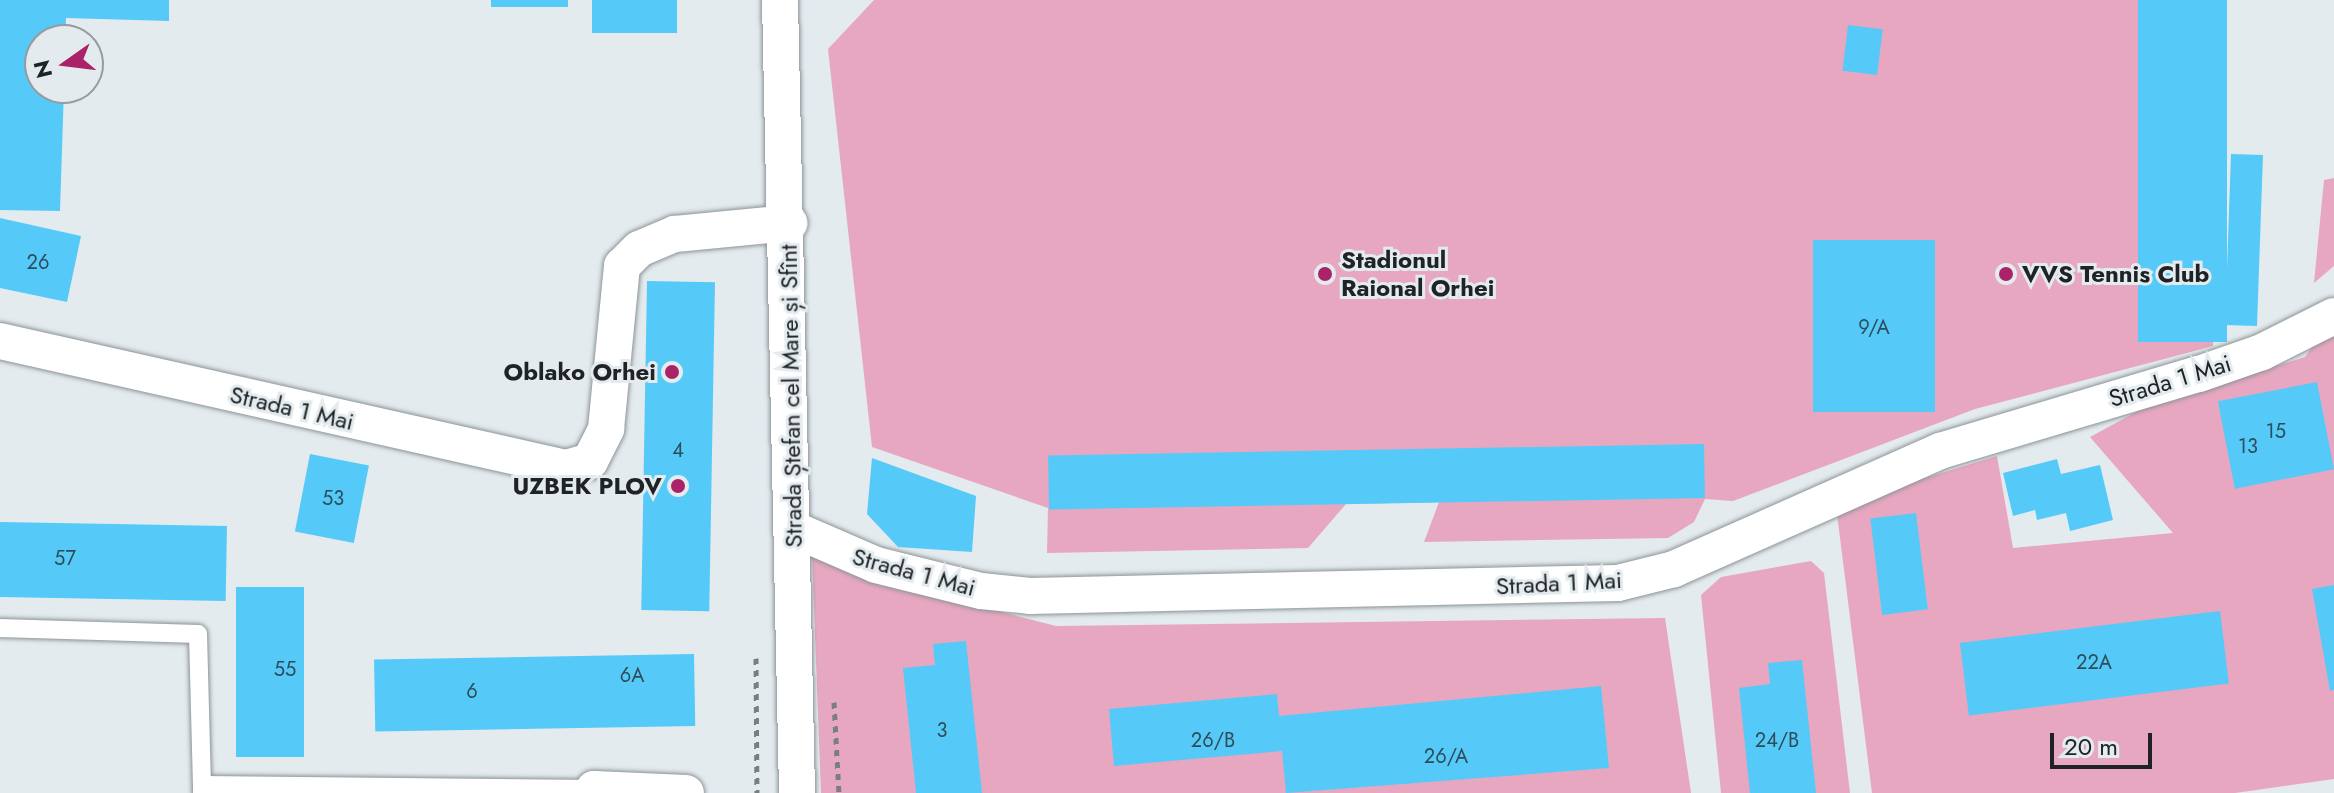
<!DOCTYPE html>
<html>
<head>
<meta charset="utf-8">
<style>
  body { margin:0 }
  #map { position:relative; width:2334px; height:793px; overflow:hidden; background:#e3ebef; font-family:Jost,sans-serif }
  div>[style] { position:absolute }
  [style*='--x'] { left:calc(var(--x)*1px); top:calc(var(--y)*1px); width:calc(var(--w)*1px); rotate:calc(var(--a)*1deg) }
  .green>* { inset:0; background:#e7a7c0 }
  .building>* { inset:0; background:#55caf8; transform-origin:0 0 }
  .path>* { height:5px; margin-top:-2.5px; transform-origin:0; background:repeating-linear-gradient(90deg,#797e81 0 6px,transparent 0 12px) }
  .roads { filter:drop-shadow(0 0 2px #8c9497) drop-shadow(0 0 2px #8c9497) }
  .service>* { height:18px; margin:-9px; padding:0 9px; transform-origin:9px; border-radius:9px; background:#fff }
  .minor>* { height:36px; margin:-18px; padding:0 18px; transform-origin:18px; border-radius:18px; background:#fff }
  .dots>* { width:22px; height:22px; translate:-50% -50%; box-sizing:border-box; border:4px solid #e3ebef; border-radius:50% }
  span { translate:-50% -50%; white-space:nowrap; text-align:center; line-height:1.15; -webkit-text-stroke:6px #e3ebef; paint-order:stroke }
  .number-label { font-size:20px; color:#2d4d5a }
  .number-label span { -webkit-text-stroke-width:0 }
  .poi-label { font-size:24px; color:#202325; font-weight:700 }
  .left { translate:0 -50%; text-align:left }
  .right { translate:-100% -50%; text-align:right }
  .street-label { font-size:24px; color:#202325 }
  .north { position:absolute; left:24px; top:24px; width:80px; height:80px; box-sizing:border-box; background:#e3ebef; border:2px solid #959b9e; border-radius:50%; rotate:256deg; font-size:22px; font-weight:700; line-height:32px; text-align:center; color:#202325 }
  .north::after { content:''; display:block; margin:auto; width:28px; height:36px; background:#aa2369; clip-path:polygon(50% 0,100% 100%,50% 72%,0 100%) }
  .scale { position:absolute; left:2050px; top:733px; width:102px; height:36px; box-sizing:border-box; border:4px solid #202325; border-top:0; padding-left:10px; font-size:24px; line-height:28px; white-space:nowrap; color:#202325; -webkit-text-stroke:6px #e3ebef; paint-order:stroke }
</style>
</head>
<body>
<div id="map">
  <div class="green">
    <i style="clip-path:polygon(874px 0,2227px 0,2213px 346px,1975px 409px,1733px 501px,1705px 499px,1694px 522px,1668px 538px,1424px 542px,1439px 502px,1346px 504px,1308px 548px,1047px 553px,1048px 508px,872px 447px,828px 49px)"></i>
    <i style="clip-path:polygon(2334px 178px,2334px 266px,2314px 283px,2324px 180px)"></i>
    <i style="clip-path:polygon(2334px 317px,2334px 779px,2235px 793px,1872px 793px,1837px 514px,1853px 500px,1997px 456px,2013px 548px,2173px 533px,2090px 437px,2147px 406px,2305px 357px)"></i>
    <i style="clip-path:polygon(812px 554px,866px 577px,1056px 626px,1665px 618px,1691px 793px,821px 793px)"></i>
    <i style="clip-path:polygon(1811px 561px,1824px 573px,1850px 793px,1721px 793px,1701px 595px,1721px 577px)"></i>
  </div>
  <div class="building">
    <i style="clip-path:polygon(0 0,169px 0,169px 21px,66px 18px,65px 40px,40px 40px,40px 88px,64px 88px,60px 211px,0 210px)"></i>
    <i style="left:491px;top:0;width:77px;height:7px"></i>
    <i style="left:592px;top:0;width:85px;height:33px"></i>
    <i style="left:2138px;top:0;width:89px;height:342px"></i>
    <i style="left:1848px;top:25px;width:35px;height:46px;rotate:7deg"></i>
    <i style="left:2231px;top:154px;width:32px;height:171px;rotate:2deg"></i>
    <i style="clip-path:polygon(0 218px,81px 236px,67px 302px,0 288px)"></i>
    <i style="left:1935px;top:240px;width:172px;height:122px;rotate:90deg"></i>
    <i style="left:647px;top:281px;width:68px;height:329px;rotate:1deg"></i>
    <i style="left:2317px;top:382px;width:89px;height:101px;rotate:79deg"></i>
    <i style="left:1704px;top:444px;width:54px;height:656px;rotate:89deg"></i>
    <i style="left:310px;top:454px;width:60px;height:79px;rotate:11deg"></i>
    <i style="clip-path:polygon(872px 458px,976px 496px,972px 552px,898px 547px,867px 514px)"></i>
    <i style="clip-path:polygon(2057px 459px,2061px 474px,2100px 465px,2113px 520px,2070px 531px,2066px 513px,2037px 520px,2035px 510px,2013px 516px,2003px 473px)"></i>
    <i style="left:1916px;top:513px;width:97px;height:46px;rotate:83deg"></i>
    <i style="left:0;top:522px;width:227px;height:75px;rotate:1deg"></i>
    <i style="clip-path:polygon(2334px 585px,2334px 690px,2330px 691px,2312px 589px)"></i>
    <i style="left:236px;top:587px;width:68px;height:170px"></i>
    <i style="left:2220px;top:611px;width:73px;height:262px;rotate:83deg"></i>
    <i style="clip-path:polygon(966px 641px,982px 793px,916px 793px,903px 668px,935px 665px,933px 644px)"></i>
    <i style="left:694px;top:654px;width:72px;height:320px;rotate:89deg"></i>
    <i style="clip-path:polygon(1802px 660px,1816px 793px,1750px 793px,1739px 688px,1770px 684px,1768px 663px)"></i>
    <i style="clip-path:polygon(1601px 686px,1609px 768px,1286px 793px,1282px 751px,1114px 766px,1109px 709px,1277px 694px,1279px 716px)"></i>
  </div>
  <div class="path">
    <i style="--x:756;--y:658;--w:135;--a:89.6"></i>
    <i style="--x:834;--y:702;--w:91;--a:86.9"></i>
  </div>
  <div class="roads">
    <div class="service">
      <i style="--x:0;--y:628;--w:198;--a:1.7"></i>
      <i style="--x:198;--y:634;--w:151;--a:88.5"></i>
      <i style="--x:202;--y:793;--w:8;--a:-90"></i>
      <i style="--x:202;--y:785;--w:392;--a:0.6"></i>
    </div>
    <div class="minor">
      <i style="--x:780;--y:0;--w:793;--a:88.77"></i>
      <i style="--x:0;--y:341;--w:580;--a:12.65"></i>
      <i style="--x:566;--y:468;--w:25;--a:-16"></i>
      <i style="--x:590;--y:461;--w:36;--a:-63"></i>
      <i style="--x:606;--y:429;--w:164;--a:-84.4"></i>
      <i style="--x:622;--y:266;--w:24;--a:-45"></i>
      <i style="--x:639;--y:249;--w:39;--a:-23"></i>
      <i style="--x:675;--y:234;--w:115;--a:-5.5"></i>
      <i style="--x:793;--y:529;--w:90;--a:23.4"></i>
      <i style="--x:876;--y:565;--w:108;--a:13.9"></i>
      <i style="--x:981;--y:591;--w:49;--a:5.8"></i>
      <i style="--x:1030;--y:596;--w:588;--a:-1.27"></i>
      <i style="--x:1618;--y:583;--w:58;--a:-14"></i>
      <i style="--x:1674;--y:569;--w:291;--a:-23.9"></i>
      <i style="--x:1940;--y:451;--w:270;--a:-16.6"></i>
      <i style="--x:2199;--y:374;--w:67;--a:-19.2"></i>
      <i style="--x:2262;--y:352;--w:80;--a:-26.6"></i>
      <i style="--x:594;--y:793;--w:4;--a:-90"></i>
      <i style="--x:594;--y:789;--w:92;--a:2.5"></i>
    </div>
  </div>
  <div class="dots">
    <i style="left:1325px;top:274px;background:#aa2369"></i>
    <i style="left:2006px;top:274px;background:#aa2369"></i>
    <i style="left:672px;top:372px;background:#aa2369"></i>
    <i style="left:678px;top:486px;background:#aa2369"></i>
  </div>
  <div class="number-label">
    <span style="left:38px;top:262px">26</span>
    <span style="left:1874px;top:327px">9/A</span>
    <span style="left:2276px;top:431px">15</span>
    <span style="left:2248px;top:446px">13</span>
    <span style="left:678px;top:450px">4</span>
    <span style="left:333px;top:498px">53</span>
    <span style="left:65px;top:558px">57</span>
    <span style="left:2094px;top:662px">22A</span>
    <span style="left:285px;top:669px">55</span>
    <span style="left:632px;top:675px">6A</span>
    <span style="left:472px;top:691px">6</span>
    <span style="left:942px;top:730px">3</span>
    <span style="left:1213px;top:740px">26/B</span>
    <span style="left:1777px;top:740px">24/B</span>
    <span style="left:1446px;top:756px">26/A</span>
  </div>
  <div class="poi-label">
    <span class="left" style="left:1341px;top:274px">Stadionul<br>Raional Orhei</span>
    <span class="left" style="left:2022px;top:274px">VVS Tennis Club</span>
    <span class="right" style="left:656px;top:372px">Oblako Orhei</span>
    <span class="right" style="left:662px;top:486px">UZBEK PLOV</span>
  </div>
  <div class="street-label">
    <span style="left:2170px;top:381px;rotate:-17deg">Strada 1 Mai</span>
    <span style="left:791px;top:396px;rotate:-91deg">Strada Ștefan cel Mare și Sfînt</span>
    <span style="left:292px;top:408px;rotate:13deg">Strada 1 Mai</span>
    <span style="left:914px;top:572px;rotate:15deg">Strada 1 Mai</span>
    <span style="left:1559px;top:583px;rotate:-3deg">Strada 1 Mai</span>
  </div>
  <div class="north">N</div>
  <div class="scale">20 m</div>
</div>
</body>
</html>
